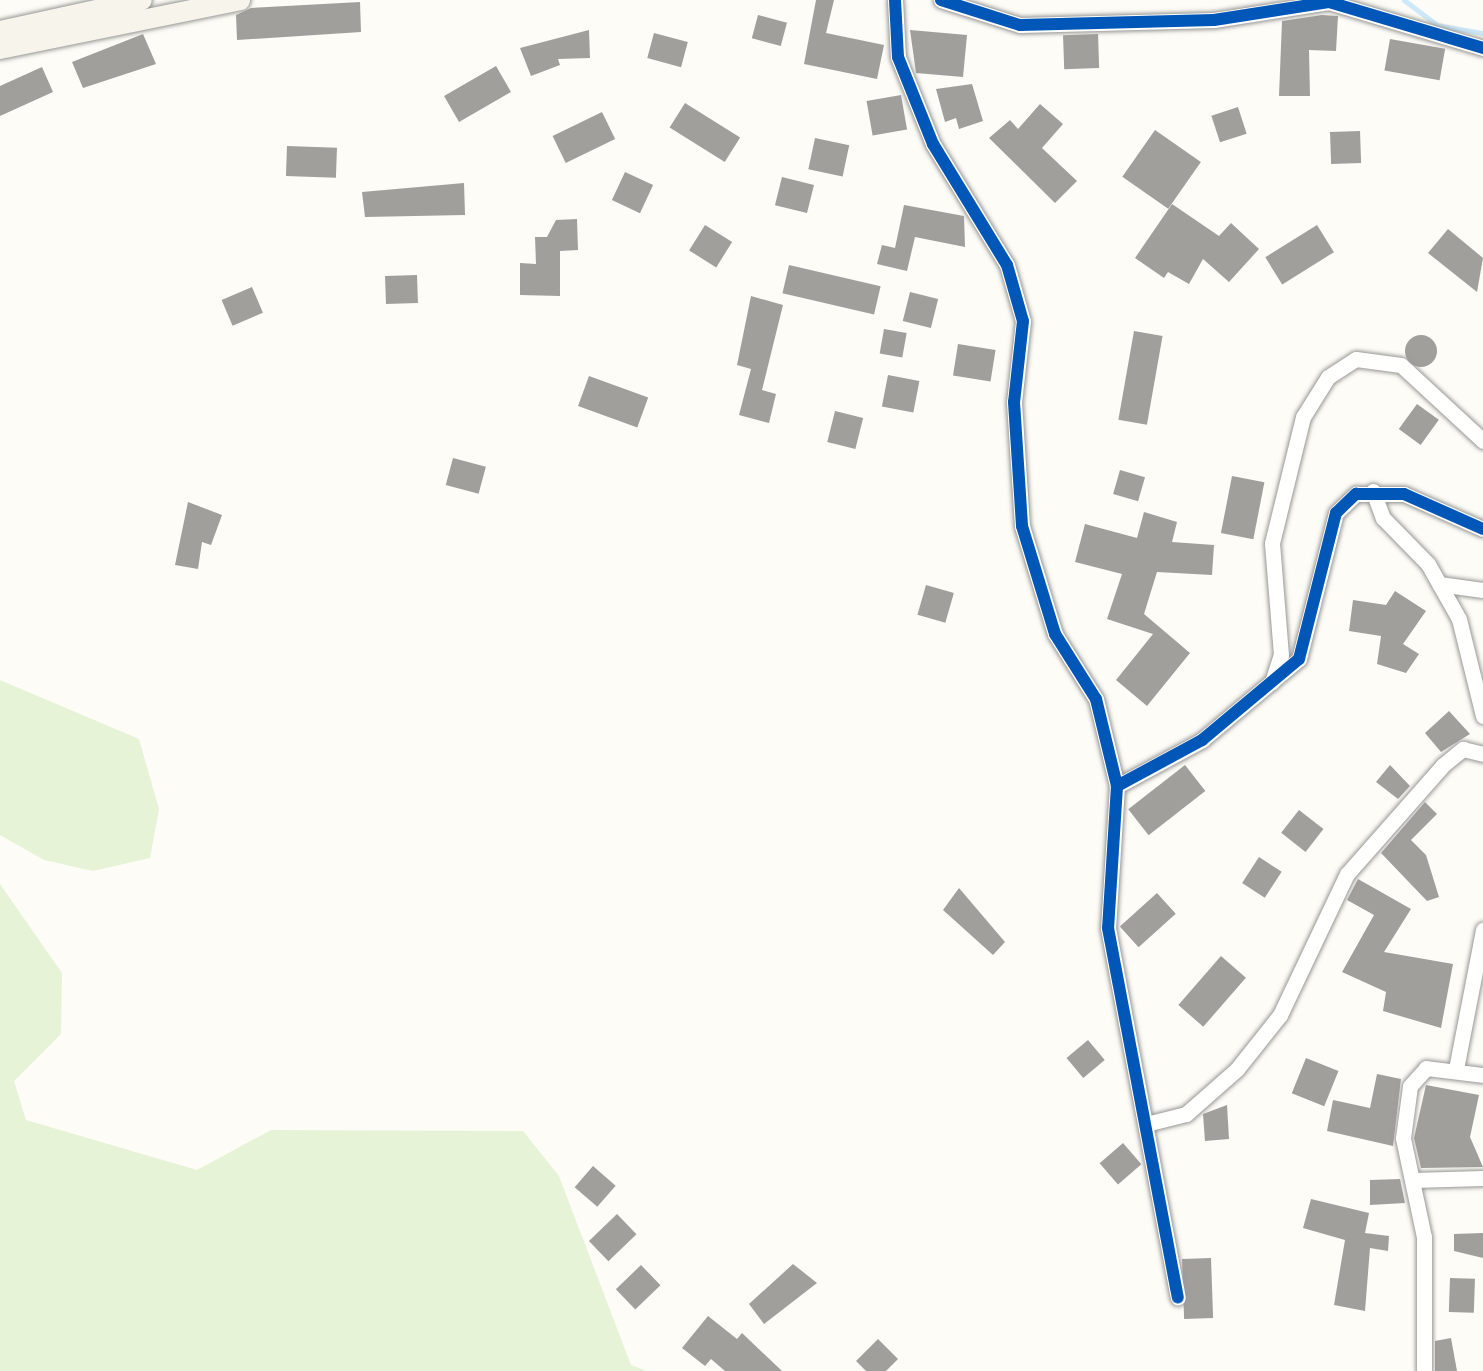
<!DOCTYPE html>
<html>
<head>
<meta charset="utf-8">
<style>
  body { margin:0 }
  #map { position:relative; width:1483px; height:1371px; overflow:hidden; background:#fdfcf7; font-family:Spectral,serif }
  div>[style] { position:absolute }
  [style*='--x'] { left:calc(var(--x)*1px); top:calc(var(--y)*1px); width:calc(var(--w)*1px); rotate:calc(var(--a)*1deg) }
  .green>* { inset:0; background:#e7f3d7 }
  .stream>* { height:5px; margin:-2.5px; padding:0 2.5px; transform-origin:2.5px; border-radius:2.5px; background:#cde8f7 }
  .building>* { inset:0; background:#a19f9c; transform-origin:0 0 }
  .round { border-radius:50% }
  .roads { filter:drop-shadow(0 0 2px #979795) drop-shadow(0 0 2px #979795) }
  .street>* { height:15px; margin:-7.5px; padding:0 7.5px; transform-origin:7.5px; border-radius:7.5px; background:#fffffe }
  .secondary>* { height:20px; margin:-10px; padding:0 10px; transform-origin:10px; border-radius:10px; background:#f6f4eb }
  .cycleway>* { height:12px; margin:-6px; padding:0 6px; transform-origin:6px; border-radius:6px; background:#0057b8 }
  span { translate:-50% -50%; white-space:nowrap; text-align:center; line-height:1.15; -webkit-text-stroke:10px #fff; paint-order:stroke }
</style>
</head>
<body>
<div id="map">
  <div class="green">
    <i style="clip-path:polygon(0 680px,139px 739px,159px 809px,150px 858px,93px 871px,44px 860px,0 835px)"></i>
    <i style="clip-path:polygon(0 884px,62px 973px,61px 1034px,14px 1081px,26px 1120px,197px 1170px,271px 1130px,523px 1131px,559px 1176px,631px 1365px,647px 1371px,0 1371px)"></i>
  </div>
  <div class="stream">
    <i style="--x:1404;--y:0;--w:41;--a:37.1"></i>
    <i style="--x:1437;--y:25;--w:47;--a:9.9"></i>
  </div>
  <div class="building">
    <i style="clip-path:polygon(816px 0,834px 0,826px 33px,884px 45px,877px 79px,804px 64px)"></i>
    <i style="clip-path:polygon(360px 2px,361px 32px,237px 40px,236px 15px,251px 8px)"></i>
    <i style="left:758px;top:15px;width:30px;height:24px;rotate:15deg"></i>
    <i style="clip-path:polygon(1322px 15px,1338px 16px,1336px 51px,1309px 50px,1310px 96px,1279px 96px,1282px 21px)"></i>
    <i style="clip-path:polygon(589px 30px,590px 58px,558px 59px,560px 65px,531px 76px,520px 48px)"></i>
    <i style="clip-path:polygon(910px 30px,967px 35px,963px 77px,916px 73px)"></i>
    <i style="left:654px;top:33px;width:35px;height:26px;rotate:15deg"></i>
    <i style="clip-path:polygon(143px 34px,156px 64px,83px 88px,72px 62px)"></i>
    <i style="left:1098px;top:34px;width:34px;height:35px;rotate:88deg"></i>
    <i style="left:1390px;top:39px;width:56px;height:32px;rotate:10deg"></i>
    <i style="left:496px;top:66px;width:30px;height:60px;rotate:60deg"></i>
    <i style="clip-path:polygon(42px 67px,53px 92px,0 116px,0 86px)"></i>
    <i style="clip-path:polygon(972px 84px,983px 121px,959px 129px,956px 118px,945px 122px,936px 89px)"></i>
    <i style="left:901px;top:95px;width:35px;height:35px;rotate:80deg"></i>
    <i style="left:685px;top:103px;width:65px;height:29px;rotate:32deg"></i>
    <i style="clip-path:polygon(1040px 104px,1063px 124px,1042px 148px,1077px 181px,1055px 203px,989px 138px,1010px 120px,1018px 129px)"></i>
    <i style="left:1238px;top:107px;width:28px;height:28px;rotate:72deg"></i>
    <i style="left:602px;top:112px;width:30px;height:55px;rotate:64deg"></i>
    <i style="left:1155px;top:130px;width:56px;height:57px;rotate:35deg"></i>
    <i style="left:1360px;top:131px;width:32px;height:30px;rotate:88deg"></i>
    <i style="left:815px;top:138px;width:35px;height:32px;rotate:12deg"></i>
    <i style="left:287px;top:146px;width:50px;height:30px;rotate:2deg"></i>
    <i style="left:625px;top:172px;width:31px;height:31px;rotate:25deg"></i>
    <i style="left:782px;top:177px;width:33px;height:29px;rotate:14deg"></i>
    <i style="clip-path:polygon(464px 183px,465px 215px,365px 217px,362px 192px)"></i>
    <i style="clip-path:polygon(1172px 204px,1219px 236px,1231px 223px,1259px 249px,1229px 282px,1203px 259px,1189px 284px,1168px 272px,1164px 278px,1135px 258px)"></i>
    <i style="clip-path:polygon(904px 205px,964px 216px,965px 247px,915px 237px,907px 271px,877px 264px,882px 245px,895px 248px)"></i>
    <i style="clip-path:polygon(577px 219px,578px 250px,560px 251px,560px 296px,520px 295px,520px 263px,536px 264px,535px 237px,547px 237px,556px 220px)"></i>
    <i style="left:705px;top:225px;width:32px;height:30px;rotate:32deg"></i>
    <i style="left:1317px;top:225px;width:32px;height:61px;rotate:58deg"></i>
    <i style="clip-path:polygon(1448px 229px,1483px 258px,1477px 292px,1428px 253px)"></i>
    <i style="left:789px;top:265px;width:94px;height:29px;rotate:13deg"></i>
    <i style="left:417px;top:275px;width:28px;height:32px;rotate:88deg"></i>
    <i style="left:252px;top:287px;width:28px;height:33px;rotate:67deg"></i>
    <i style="left:910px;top:292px;width:29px;height:30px;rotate:14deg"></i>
    <i style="clip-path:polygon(751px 296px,783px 305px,762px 390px,776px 394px,769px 423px,739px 415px,751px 369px,737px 365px)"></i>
    <i style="left:884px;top:329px;width:23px;height:25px;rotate:10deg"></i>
    <i style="left:1134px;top:331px;width:29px;height:90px;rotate:10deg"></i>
    <i class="round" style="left:1405px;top:335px;width:32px;height:32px"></i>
    <i style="left:958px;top:344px;width:38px;height:32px;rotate:9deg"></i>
    <i style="left:888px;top:375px;width:32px;height:32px;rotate:11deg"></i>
    <i style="left:589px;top:376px;width:63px;height:32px;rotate:20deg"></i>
    <i style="left:1417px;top:404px;width:27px;height:31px;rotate:36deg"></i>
    <i style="left:835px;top:411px;width:29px;height:32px;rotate:14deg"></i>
    <i style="left:453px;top:458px;width:34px;height:28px;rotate:15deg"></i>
    <i style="left:1120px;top:470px;width:26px;height:25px;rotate:16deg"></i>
    <i style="left:1232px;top:476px;width:33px;height:58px;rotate:11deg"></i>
    <i style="clip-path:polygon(188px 502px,222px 515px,211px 545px,202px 542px,198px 569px,175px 565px)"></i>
    <i style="clip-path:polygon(1144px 512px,1177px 522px,1172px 542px,1214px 545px,1212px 575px,1157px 572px,1144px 614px,1190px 653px,1147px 706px,1116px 680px,1153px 634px,1107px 619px,1122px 574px,1075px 562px,1085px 524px,1137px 538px)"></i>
    <i style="left:926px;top:585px;width:29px;height:31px;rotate:16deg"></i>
    <i style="clip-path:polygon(1395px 591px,1426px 611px,1403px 644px,1419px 654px,1406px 673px,1377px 664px,1381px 636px,1349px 631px,1353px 600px,1386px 605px)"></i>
    <i style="clip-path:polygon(1449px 711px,1470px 734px,1441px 752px,1425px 733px)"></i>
    <i style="left:1185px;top:765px;width:33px;height:72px;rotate:52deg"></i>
    <i style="clip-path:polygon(1390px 765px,1410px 786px,1398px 799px,1376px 782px)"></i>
    <i style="clip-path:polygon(1425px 802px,1437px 814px,1411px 840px,1426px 855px,1439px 897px,1427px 901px,1381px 853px)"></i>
    <i style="left:1299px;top:810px;width:31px;height:29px;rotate:38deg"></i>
    <i style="left:1259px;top:857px;width:27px;height:31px;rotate:33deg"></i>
    <i style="clip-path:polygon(1358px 879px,1411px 909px,1384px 952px,1453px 964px,1441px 1028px,1383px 1011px,1386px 992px,1342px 972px,1374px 915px,1347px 900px)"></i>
    <i style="clip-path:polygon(959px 888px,1005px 942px,993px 955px,943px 910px)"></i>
    <i style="left:1157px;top:893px;width:28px;height:50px;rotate:48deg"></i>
    <i style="left:1221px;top:956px;width:33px;height:65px;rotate:41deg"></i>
    <i style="left:1088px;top:1040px;width:26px;height:28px;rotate:50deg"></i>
    <i style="left:1306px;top:1058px;width:35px;height:38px;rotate:22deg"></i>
    <i style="clip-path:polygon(1377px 1074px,1401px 1079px,1393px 1146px,1327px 1131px,1333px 1100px,1370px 1108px)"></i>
    <i style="clip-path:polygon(1426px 1085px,1479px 1095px,1470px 1137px,1483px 1167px,1421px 1168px,1414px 1138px)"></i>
    <i style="clip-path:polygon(1227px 1105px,1229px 1139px,1205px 1141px,1203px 1114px)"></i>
    <i style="left:1123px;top:1143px;width:28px;height:31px;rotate:49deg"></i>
    <i style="left:593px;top:1166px;width:30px;height:28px;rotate:41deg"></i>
    <i style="clip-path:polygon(1400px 1179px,1405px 1203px,1370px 1205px,1370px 1180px)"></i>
    <i style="clip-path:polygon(1311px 1199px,1369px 1213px,1365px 1233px,1389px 1236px,1388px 1251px,1370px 1248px,1365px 1311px,1334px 1305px,1345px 1240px,1303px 1228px)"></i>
    <i style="left:617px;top:1214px;width:28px;height:39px;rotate:46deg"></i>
    <i style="clip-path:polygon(1483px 1233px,1483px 1258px,1454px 1251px,1454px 1234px)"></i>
    <i style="left:1211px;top:1258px;width:60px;height:29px;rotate:88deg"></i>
    <i style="clip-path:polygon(793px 1264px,817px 1283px,764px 1324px,749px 1304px)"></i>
    <i style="left:641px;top:1265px;width:28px;height:35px;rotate:46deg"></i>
    <i style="left:1450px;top:1278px;width:25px;height:34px;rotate:2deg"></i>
    <i style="clip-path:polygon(708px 1316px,737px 1339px,742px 1333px,782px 1371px,725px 1371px,711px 1359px,705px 1366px,682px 1348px)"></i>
    <i style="clip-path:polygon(1451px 1338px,1457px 1371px,1435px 1371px,1435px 1341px)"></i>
    <i style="clip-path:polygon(878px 1339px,898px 1359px,886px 1371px,866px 1371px,856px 1361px)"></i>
  </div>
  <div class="roads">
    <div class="street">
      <i style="--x:895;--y:0;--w:57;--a:87"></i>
      <i style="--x:898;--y:57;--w:94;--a:68.1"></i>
      <i style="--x:933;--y:144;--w:142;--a:58.6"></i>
      <i style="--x:1007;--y:265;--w:58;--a:74.1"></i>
      <i style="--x:1023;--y:321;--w:81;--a:96.3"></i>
      <i style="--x:1014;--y:402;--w:124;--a:86.3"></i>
      <i style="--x:1022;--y:526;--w:113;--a:73"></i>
      <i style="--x:1055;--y:634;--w:77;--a:57.8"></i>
      <i style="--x:1096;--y:699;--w:89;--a:76.4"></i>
      <i style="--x:1117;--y:786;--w:142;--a:93.6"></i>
      <i style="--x:1108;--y:928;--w:376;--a:79.3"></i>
      <i style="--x:941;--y:0;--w:83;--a:17.6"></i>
      <i style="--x:1020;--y:25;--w:194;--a:-1.5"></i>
      <i style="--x:1214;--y:20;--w:116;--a:-8.9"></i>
      <i style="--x:1329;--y:2;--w:161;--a:16.6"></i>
      <i style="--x:1373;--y:491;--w:29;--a:70"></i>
      <i style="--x:1383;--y:518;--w:64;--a:45.6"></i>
      <i style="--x:1428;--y:564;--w:63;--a:60.6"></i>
      <i style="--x:1459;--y:619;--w:100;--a:76.1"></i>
      <i style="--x:1439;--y:584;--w:44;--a:7.8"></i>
      <i style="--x:1272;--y:682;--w:28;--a:-72"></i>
      <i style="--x:1281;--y:655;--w:112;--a:-94.6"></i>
      <i style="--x:1272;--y:543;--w:130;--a:-76.2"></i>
      <i style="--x:1303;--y:417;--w:47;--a:-58"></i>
      <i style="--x:1328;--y:377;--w:33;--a:-33"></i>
      <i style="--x:1356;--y:359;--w:45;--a:7.6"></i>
      <i style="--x:1401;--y:365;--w:112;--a:42.8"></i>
      <i style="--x:1117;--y:786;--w:97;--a:-28.4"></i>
      <i style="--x:1202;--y:740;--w:126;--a:-39.9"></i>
      <i style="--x:1299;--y:659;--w:151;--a:-75.8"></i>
      <i style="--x:1336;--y:513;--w:28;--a:-44"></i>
      <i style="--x:1356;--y:494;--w:48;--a:0"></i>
      <i style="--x:1404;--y:494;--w:86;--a:23.9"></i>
      <i style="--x:1456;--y:1069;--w:142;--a:-79"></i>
      <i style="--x:1150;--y:1123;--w:37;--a:-14"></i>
      <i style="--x:1186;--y:1114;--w:68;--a:-41.4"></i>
      <i style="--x:1237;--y:1069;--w:69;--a:-51.5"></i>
      <i style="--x:1280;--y:1015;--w:156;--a:-64.6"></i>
      <i style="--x:1347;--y:874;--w:145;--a:-48.6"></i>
      <i style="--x:1443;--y:765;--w:26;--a:-39"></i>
      <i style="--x:1463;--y:749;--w:21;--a:14"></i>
      <i style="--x:1412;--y:1180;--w:71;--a:-1.6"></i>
      <i style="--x:1424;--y:1371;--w:134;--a:-90"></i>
      <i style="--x:1424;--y:1237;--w:101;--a:-102"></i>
      <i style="--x:1403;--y:1138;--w:52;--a:-82.3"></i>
      <i style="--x:1410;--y:1086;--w:24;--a:-48"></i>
      <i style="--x:1426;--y:1068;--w:57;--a:7"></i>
    </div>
    <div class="secondary">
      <i style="--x:0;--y:31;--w:145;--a:-12.3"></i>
      <i style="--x:0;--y:49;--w:245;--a:-11.5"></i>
    </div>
  </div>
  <div class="cycleway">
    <i style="--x:895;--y:0;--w:57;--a:87"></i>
    <i style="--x:898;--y:57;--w:94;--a:68.1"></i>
    <i style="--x:933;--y:144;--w:142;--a:58.6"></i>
    <i style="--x:1007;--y:265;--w:58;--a:74.1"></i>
    <i style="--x:1023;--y:321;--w:81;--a:96.3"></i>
    <i style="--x:1014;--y:402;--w:124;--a:86.3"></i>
    <i style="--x:1022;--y:526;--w:113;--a:73"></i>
    <i style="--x:1055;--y:634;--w:77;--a:57.8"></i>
    <i style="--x:1096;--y:699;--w:89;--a:76.4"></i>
    <i style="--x:1117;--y:786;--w:142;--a:93.6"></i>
    <i style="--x:1108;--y:928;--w:376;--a:79.3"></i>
    <i style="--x:941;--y:0;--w:83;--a:17.6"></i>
    <i style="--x:1020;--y:25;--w:194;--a:-1.5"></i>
    <i style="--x:1214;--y:20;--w:116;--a:-8.9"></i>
    <i style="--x:1329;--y:2;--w:161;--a:16.6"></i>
    <i style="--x:1117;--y:786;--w:97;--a:-28.4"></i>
    <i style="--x:1202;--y:740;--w:126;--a:-39.9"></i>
    <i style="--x:1299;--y:659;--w:151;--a:-75.8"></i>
    <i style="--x:1336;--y:513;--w:28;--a:-44"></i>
    <i style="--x:1356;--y:494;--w:48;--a:0"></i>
    <i style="--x:1404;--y:494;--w:86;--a:23.9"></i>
  </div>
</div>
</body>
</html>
